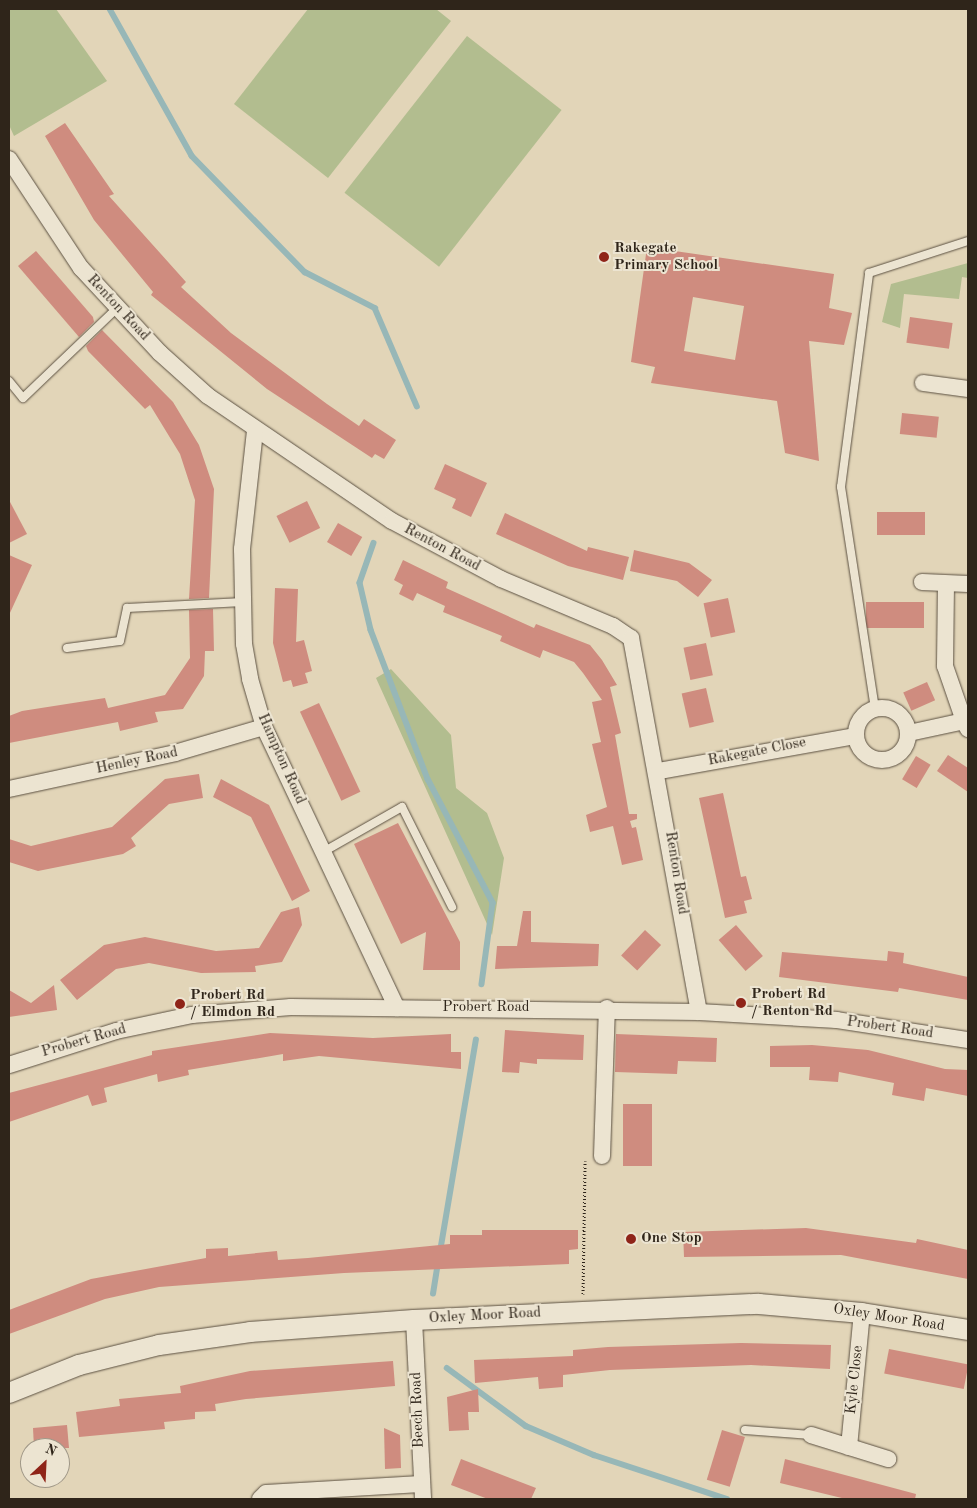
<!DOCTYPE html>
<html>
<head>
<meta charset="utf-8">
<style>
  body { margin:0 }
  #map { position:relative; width:977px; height:1508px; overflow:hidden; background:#e2d5b8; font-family:"Old Standard TT",serif }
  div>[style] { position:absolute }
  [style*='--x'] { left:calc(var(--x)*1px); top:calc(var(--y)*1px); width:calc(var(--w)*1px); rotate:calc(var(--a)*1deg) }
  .green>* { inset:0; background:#b2bd8f; transform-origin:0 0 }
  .stream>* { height:5.5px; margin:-2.75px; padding:0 2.75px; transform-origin:2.75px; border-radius:2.75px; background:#97b7b7 }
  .building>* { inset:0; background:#cf8c7f; transform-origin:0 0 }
  .path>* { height:3px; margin-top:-1.5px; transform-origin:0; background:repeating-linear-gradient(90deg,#2f251a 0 1px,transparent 0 3.5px) }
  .roads { filter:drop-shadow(0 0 1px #5c5142) drop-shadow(0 0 1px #5c5142) }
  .service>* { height:8px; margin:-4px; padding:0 4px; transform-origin:4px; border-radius:4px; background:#ece4d1 }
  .minor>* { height:16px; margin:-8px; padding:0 8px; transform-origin:8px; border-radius:8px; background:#ece4d1 }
  .minor>.ring { margin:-8px; padding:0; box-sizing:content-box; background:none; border:16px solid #ece4d1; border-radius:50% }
  .tertiary>* { height:20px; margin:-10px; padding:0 10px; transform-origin:10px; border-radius:10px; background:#ece4d1 }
  .dots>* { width:14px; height:14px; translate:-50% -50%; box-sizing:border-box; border:2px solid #ece4d1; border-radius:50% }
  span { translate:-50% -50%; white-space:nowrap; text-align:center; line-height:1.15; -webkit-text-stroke:4px #ece4d1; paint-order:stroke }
  .poi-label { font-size:15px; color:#2f251a; font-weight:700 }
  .left { translate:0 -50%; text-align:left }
  .street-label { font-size:15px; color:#2f251a }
  .frame { position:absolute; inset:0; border:10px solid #2f251a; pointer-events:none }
  .north { position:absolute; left:20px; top:1438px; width:50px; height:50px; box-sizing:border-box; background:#ece4d1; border:1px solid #a09888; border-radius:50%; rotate:25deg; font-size:14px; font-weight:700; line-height:20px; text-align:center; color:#2f251a }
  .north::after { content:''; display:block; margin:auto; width:18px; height:22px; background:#8f2418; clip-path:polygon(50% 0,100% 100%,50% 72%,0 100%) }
</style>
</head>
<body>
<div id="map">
  <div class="green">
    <i style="clip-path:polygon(9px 9px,56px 9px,107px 81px,14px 136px,9px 125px)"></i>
    <i style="clip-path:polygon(308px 9px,436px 9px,451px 21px,328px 178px,234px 104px)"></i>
    <i style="left:467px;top:36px;width:120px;height:199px;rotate:38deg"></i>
    <i style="clip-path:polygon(968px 263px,968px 278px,962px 277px,959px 299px,904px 294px,900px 328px,882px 322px,891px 284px)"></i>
    <i style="clip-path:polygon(391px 669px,451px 735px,456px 788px,487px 813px,504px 858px,492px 935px,376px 678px)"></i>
  </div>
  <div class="stream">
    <i style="--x:110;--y:9;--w:168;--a:60.8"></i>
    <i style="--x:192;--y:156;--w:162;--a:45.8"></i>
    <i style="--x:305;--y:272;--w:79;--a:27.2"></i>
    <i style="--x:375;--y:308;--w:107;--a:66.8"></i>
    <i style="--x:374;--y:543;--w:42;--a:109.3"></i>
    <i style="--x:360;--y:583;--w:48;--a:76.8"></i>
    <i style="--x:371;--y:630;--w:160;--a:69.1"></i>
    <i style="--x:428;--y:779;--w:140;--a:62.3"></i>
    <i style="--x:493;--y:903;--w:82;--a:97.7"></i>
    <i style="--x:440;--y:1252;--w:215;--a:-80.4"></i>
    <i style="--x:433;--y:1294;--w:30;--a:-81"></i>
    <i style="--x:447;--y:1368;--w:98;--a:36.3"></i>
    <i style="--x:526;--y:1426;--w:74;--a:23.1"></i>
    <i style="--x:594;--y:1455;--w:140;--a:18.3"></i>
  </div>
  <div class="building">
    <i style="clip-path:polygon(65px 123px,114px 194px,109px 196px,186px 282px,181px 287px,231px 333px,327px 404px,359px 426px,364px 419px,396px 440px,384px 459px,375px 454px,372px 458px,267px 389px,151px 295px,153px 292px,94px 220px,45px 136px)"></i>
    <i style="clip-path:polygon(evenodd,647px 247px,834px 274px,829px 308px,852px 313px,844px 345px,809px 341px,819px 461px,785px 453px,777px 401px,651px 383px,655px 367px,631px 362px,647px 247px,693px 297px,744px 306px,735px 360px,684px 351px,693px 297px)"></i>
    <i style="clip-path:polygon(36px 251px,93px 317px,94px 322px,79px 337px,18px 266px)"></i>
    <i style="left:910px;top:317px;width:43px;height:26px;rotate:8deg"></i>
    <i style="clip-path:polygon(102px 330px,173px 402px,199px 445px,214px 489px,209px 598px,189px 599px,195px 500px,180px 454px,150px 405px,145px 409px,88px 351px,86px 346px)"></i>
    <i style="left:902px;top:413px;width:37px;height:21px;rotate:6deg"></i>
    <i style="clip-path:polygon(445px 464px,487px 483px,471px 517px,452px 508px,456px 499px,434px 489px)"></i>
    <i style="clip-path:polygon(9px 500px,27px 534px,9px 543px)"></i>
    <i style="left:307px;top:501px;width:30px;height:34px;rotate:64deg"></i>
    <i style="left:877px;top:512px;width:48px;height:23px"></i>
    <i style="clip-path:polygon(505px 513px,587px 551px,588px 547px,629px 557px,623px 580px,568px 566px,496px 534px)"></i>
    <i style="left:338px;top:523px;width:28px;height:22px;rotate:30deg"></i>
    <i style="clip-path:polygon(634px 550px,689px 563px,712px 580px,698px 597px,677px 581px,630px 571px)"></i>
    <i style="clip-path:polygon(9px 555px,32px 565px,9px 615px)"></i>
    <i style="clip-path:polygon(403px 560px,448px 582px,446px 588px,534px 628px,536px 624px,590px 645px,602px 660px,617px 685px,610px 687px,621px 733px,615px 735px,629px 814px,637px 814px,637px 819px,630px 821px,632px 828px,636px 827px,643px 860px,622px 865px,613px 826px,590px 832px,586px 815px,607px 807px,592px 744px,601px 742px,592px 702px,602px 700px,583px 673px,574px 662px,543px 650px,540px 658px,500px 641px,502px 636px,443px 612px,445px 606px,417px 593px,413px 601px,399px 594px,403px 585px,394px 580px)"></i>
    <i style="clip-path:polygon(275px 588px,298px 589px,296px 642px,304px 640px,312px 671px,305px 673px,308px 683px,293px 687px,291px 680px,283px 682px,273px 643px)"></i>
    <i style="left:728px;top:598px;width:35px;height:25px;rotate:78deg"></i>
    <i style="left:866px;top:602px;width:58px;height:26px"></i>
    <i style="clip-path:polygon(213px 609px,214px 651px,205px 651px,204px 676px,183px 709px,155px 712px,158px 722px,120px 731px,118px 722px,9px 743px,9px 716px,22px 711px,105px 698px,108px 708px,165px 695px,190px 658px,189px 610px)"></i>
    <i style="left:706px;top:643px;width:33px;height:23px;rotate:78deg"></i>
    <i style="left:927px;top:682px;width:20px;height:26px;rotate:66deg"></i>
    <i style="left:706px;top:688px;width:35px;height:25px;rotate:77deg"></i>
    <i style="left:319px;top:703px;width:98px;height:21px;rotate:65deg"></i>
    <i style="clip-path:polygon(948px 755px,968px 768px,968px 792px,937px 771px)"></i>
    <i style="left:916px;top:756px;width:17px;height:27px;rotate:31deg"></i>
    <i style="clip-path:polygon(199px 774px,203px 798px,169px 804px,131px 838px,136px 846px,123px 854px,38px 871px,9px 862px,9px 839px,31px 846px,112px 827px,165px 779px)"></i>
    <i style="clip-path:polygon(221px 779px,269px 805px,310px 891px,292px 901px,251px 817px,213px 797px)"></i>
    <i style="clip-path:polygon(723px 793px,741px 877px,746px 876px,752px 899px,744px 901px,747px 913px,725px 918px,699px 798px)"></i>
    <i style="clip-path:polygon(398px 823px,460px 942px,460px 970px,423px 970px,426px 932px,401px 944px,354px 844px)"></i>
    <i style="clip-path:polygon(299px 907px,302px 925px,282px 962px,255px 966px,256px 972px,201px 973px,149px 963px,116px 969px,77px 1000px,60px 980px,104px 945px,145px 937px,216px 951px,259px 948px,281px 912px)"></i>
    <i style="clip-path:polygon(523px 911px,531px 911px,531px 942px,599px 944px,598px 966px,495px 969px,497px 946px,517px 946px)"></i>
    <i style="left:736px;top:925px;width:41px;height:23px;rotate:49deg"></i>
    <i style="left:645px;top:930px;width:22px;height:35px;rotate:43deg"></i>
    <i style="clip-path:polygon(888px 951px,904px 953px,903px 963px,968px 977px,968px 1000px,899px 988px,898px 992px,779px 977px,782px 952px,887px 961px)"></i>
    <i style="clip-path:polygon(54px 985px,57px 1010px,9px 1017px,9px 990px,31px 1003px)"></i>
    <i style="clip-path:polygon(505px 1030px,584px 1035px,583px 1060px,537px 1059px,537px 1064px,520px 1062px,519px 1073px,502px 1072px)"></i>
    <i style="clip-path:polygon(270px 1033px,373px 1038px,451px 1034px,451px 1052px,461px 1052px,461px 1069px,319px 1056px,283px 1061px,283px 1054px,188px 1070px,189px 1075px,158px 1082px,157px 1074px,104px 1088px,107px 1102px,92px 1106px,88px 1095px,9px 1122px,9px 1093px,152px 1055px,152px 1051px)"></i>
    <i style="clip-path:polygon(616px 1034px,717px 1038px,716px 1062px,678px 1061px,677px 1074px,615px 1072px)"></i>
    <i style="clip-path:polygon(812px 1045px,868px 1050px,945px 1069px,968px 1070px,968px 1096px,926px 1088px,924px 1101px,892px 1095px,894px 1083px,839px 1072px,838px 1082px,809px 1080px,810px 1067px,770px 1067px,770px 1046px)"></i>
    <i style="left:623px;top:1104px;width:29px;height:62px"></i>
    <i style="clip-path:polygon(806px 1228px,916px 1243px,917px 1239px,968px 1250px,968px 1279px,841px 1255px,684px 1257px,683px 1232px)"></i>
    <i style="clip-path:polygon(482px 1230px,578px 1230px,578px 1249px,569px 1250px,569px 1264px,344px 1273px,159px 1287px,105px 1299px,9px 1334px,9px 1310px,91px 1279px,206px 1258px,206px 1249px,228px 1248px,228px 1256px,277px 1251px,278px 1260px,308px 1258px,450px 1244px,450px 1235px,482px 1235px)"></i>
    <i style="clip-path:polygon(741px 1343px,831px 1345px,830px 1369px,751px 1365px,610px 1370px,563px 1375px,563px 1387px,539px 1389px,538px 1377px,475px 1383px,474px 1360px,573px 1356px,573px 1350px,608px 1347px)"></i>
    <i style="left:889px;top:1349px;width:81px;height:25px;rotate:11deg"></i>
    <i style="clip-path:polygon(393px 1361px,395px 1386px,246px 1399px,215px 1404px,216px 1411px,195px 1412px,195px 1419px,164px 1422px,165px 1429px,79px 1437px,76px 1412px,120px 1406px,119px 1399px,181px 1393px,180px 1386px,250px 1371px)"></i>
    <i style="clip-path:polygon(478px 1389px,479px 1412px,468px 1412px,469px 1430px,449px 1431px,447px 1397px)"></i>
    <i style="clip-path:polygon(67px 1425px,69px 1448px,34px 1448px,33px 1428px)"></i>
    <i style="clip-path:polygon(384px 1428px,400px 1435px,401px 1468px,385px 1469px)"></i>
    <i style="left:722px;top:1430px;width:24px;height:52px;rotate:17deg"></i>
    <i style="clip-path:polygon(461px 1459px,536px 1488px,531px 1499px,488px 1499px,451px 1485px)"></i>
    <i style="clip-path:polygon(785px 1459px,916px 1494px,915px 1499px,846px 1499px,780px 1483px)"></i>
  </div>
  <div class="path">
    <i style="--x:583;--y:1294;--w:133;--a:-89.1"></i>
  </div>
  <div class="roads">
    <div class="service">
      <i style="--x:9;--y:381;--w:22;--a:51"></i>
      <i style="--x:23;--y:398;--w:129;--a:-43.7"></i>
      <i style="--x:67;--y:648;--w:53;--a:-7.5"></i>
      <i style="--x:120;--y:641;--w:34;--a:-78"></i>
      <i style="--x:127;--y:608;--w:116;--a:-3"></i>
      <i style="--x:875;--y:709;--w:225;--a:-98.7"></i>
      <i style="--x:841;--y:487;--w:216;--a:-82.5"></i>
      <i style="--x:869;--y:273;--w:104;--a:-17.9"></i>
      <i style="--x:323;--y:852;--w:91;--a:-29.7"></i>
      <i style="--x:402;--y:807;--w:112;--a:63.4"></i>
      <i style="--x:745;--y:1430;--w:66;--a:4.3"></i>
    </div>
    <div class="minor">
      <i style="--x:9;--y:159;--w:131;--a:56.6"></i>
      <i style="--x:81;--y:268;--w:116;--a:47.1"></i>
      <i style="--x:160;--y:353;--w:64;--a:41.9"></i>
      <i style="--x:208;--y:396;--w:222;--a:34.2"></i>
      <i style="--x:392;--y:521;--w:123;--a:28"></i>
      <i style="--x:501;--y:579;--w:121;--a:22.8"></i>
      <i style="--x:613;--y:626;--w:22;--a:34"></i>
      <i style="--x:631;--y:638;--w:380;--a:79.7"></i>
      <i style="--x:923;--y:383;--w:45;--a:7.6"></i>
      <i style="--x:255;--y:431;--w:119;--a:96.3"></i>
      <i style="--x:242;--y:549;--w:95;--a:88.8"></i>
      <i style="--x:244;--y:644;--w:36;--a:80"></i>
      <i style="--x:250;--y:679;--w:50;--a:73.7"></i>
      <i style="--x:264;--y:727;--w:311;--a:64.7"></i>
      <i style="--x:922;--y:582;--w:46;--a:2.5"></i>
      <i style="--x:946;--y:584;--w:82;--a:90.7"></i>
      <i style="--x:945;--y:666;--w:58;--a:70.9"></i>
      <i class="ring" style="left:856px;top:708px;width:36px;height:36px"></i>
      <i style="--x:909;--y:733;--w:56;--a:-12.3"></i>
      <i style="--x:964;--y:721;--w:9;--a:63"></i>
      <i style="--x:659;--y:771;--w:200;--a:-10.1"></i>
      <i style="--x:9;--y:789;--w:170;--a:-12.2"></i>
      <i style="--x:175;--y:753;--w:93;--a:-16.3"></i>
      <i style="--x:9;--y:1065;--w:112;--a:-17.6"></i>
      <i style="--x:116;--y:1031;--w:78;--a:-11.9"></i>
      <i style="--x:192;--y:1015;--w:99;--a:-4.6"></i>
      <i style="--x:291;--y:1007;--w:408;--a:0.7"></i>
      <i style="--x:699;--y:1012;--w:138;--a:3.3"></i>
      <i style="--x:837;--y:1020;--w:133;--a:8.7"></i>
      <i style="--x:602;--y:1156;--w:148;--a:-88.1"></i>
      <i style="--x:414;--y:1320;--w:179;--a:87.1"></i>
      <i style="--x:811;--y:1435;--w:81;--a:17.3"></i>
      <i style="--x:849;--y:1447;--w:135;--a:-84.5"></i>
      <i style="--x:260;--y:1499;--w:8;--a:-45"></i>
      <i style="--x:266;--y:1493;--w:155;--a:-3.3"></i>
    </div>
    <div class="tertiary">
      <i style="--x:9;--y:1393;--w:75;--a:-21.8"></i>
      <i style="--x:79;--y:1365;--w:82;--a:-14"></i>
      <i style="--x:159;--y:1345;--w:92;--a:-8.1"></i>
      <i style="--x:250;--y:1332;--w:164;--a:-4.2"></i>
      <i style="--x:414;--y:1320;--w:345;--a:-2.7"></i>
      <i style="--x:759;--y:1304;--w:103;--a:5"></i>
      <i style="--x:862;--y:1313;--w:107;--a:9.1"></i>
    </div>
  </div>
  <div class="dots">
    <i style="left:604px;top:257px;background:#8f2418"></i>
    <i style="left:741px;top:1003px;background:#8f2418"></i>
    <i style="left:180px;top:1004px;background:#8f2418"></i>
    <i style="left:631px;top:1239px;background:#8f2418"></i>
  </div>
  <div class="poi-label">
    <span class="left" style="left:614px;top:257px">Rakegate<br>Primary School</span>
    <span class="left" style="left:751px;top:1003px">Probert Rd<br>/ Renton Rd</span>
    <span class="left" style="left:190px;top:1004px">Probert Rd<br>/ Elmdon Rd</span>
    <span class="left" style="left:641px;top:1239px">One Stop</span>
  </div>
  <div class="street-label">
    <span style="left:118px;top:308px;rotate:47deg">Renton Road</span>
    <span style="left:442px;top:548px;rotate:28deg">Renton Road</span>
    <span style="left:757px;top:752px;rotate:-11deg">Rakegate Close</span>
    <span style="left:281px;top:759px;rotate:66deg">Hampton Road</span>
    <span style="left:137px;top:761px;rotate:-12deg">Henley Road</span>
    <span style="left:676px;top:873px;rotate:81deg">Renton Road</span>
    <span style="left:486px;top:1008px">Probert Road</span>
    <span style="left:890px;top:1028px;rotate:8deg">Probert Road</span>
    <span style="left:84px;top:1041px;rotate:-16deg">Probert Road</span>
    <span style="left:485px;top:1316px;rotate:-3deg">Oxley Moor Road</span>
    <span style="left:889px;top:1318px;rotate:9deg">Oxley Moor Road</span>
    <span style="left:855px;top:1380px;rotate:-84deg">Kyle Close</span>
    <span style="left:418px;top:1410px;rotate:-92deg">Beech Road</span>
  </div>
  <div class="frame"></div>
  <div class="north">N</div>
</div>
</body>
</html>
